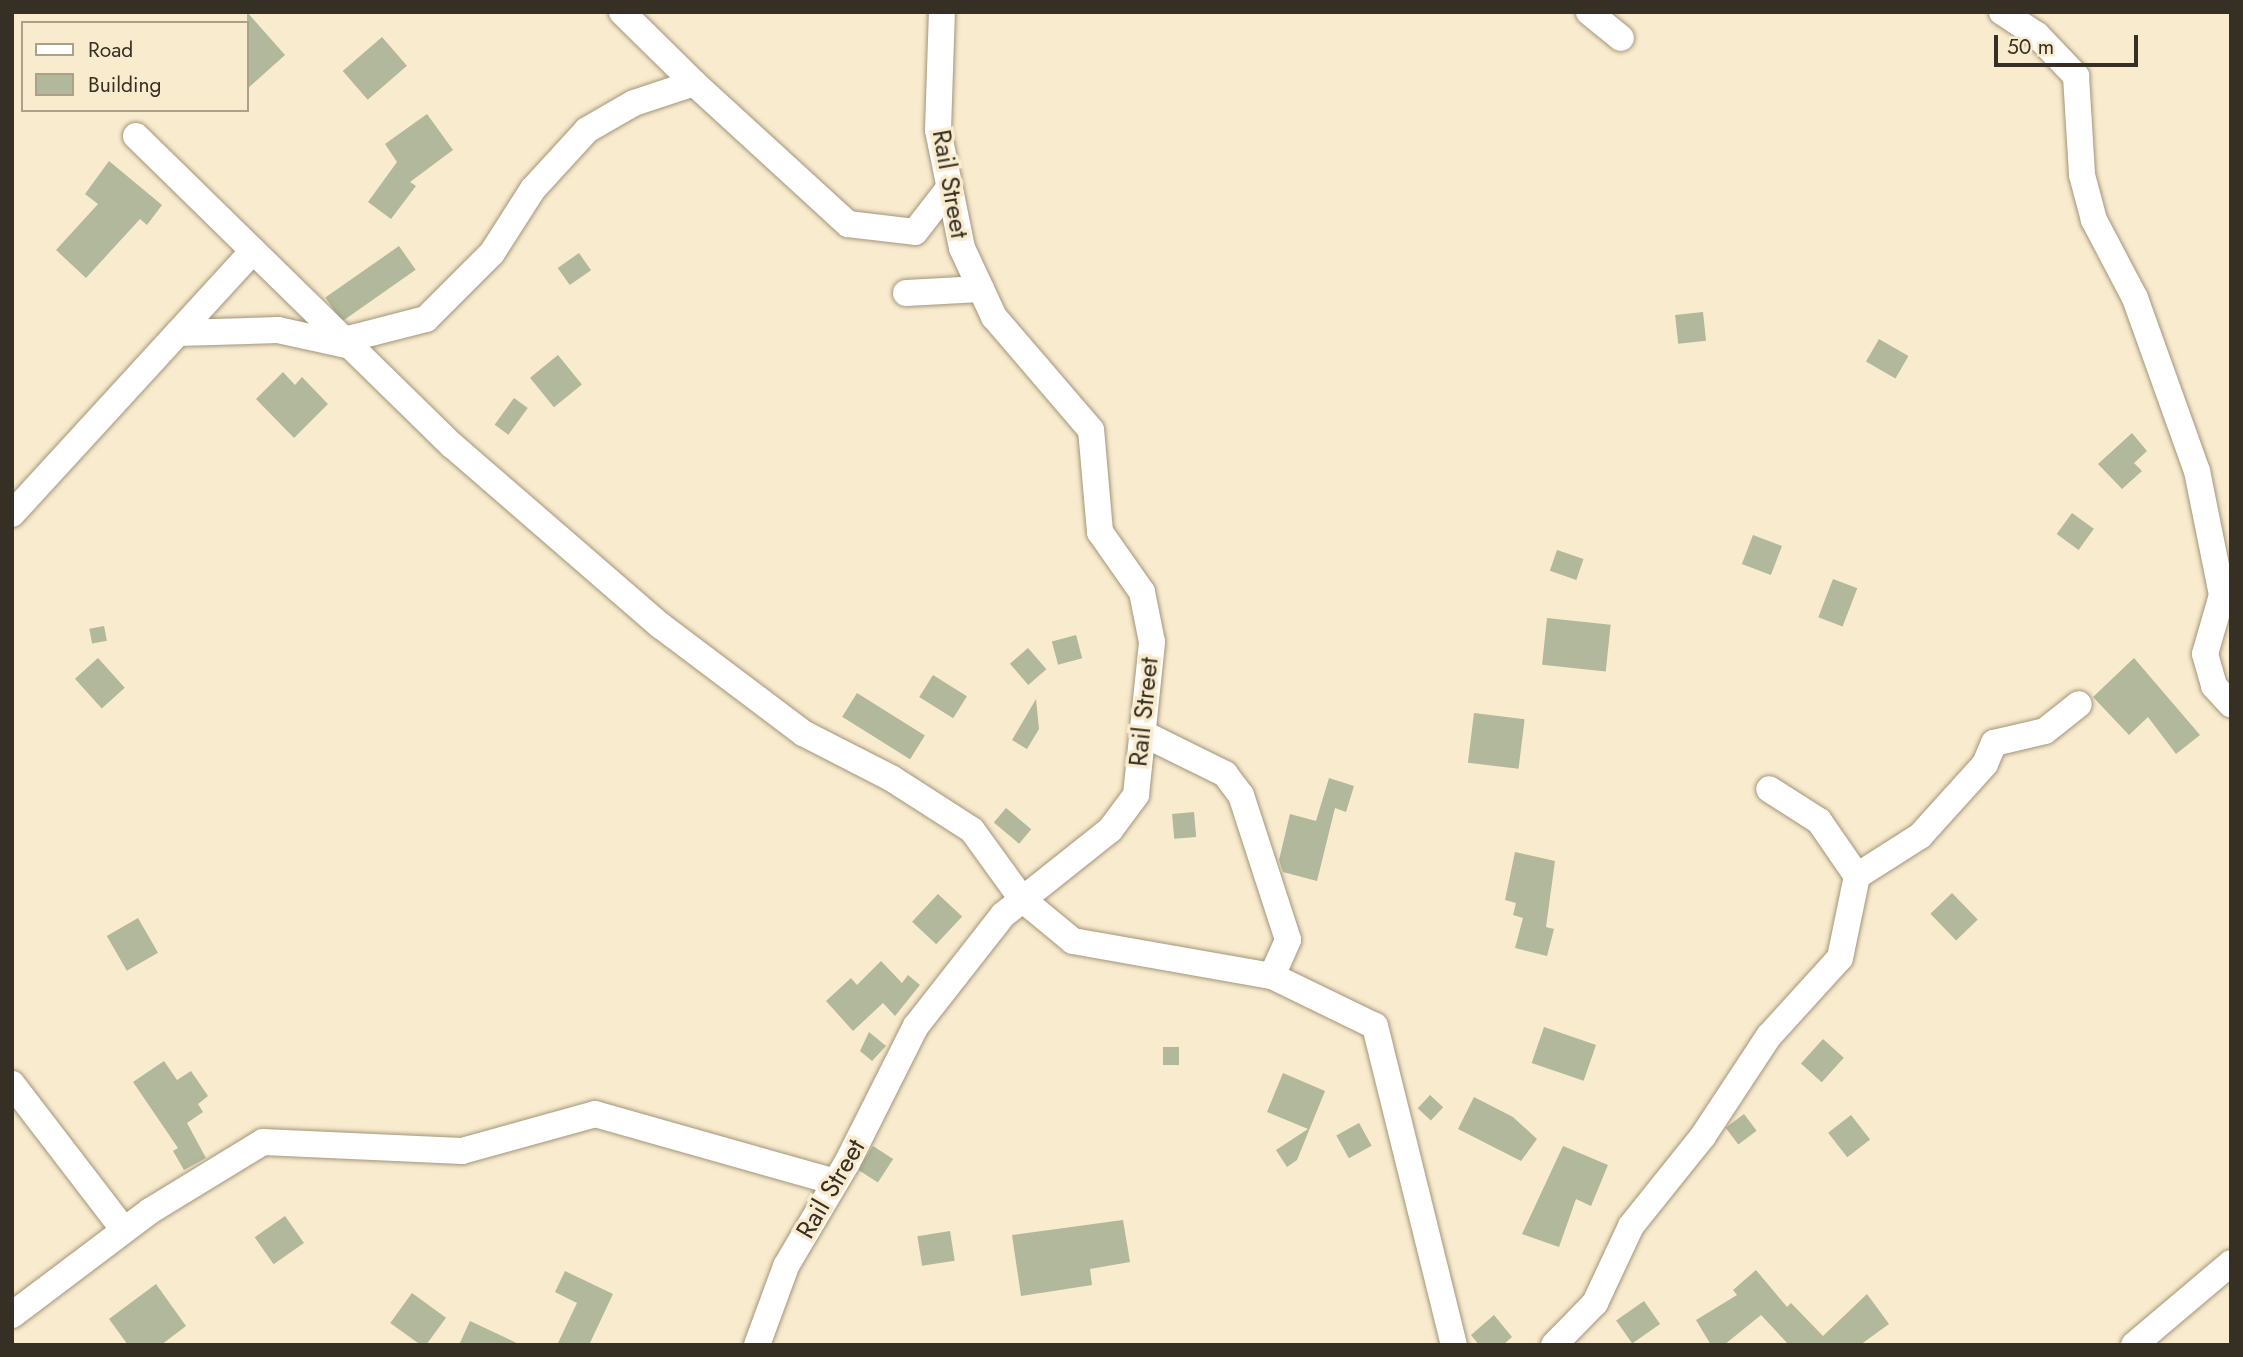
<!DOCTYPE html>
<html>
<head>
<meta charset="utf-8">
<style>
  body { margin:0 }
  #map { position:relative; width:2243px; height:1357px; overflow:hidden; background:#f9ebce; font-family:Jost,sans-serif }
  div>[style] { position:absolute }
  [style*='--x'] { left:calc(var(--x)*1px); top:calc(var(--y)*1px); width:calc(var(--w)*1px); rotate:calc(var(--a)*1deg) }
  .building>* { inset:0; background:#b1b89b; transform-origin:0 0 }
  .roads { filter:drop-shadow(0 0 2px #a2957a) drop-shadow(0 0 2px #a2957a) }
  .minor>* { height:26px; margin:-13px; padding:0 13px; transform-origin:13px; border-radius:13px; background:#fff }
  span { translate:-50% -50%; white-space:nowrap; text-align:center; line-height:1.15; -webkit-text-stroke:7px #f9ebce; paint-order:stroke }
  .street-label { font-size:26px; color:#352f24 }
  .frame { position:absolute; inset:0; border:14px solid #352f24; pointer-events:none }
  .legend { position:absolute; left:21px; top:21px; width:228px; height:91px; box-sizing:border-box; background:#f9ebce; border:2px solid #aba08a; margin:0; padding:9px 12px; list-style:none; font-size:21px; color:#352f24 }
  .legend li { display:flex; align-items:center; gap:14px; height:35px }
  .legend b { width:35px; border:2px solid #aba08a }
  .scale { position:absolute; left:1994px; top:35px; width:144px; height:32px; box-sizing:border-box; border:4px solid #352f24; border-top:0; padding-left:9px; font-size:21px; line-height:24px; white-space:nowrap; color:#352f24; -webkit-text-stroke:5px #f9ebce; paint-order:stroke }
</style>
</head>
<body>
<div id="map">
  <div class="building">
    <i style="clip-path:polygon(247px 12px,285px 55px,247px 89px)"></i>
    <i style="left:382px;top:37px;width:38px;height:52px;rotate:49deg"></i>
    <i style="clip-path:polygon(427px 114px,453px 150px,410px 182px,416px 186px,391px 219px,368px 202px,397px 162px,385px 144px)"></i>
    <i style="clip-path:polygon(109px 161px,162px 205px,147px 225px,140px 219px,86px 278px,56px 250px,98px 204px,85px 194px)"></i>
    <i style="left:399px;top:246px;width:29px;height:90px;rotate:55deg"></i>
    <i style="left:579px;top:253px;width:21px;height:26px;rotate:55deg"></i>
    <i style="left:1703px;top:312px;width:29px;height:28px;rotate:84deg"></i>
    <i style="left:1879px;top:339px;width:34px;height:26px;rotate:30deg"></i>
    <i style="left:558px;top:355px;width:38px;height:36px;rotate:51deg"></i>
    <i style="clip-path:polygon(283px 372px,295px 385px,302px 377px,328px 404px,294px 438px,256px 399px)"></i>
    <i style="left:514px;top:398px;width:17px;height:33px;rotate:36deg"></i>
    <i style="clip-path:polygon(2132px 433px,2147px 451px,2134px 463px,2142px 471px,2122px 489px,2098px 464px)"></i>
    <i style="left:2072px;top:513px;width:27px;height:26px;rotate:36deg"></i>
    <i style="left:1753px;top:535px;width:31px;height:31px;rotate:21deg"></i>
    <i style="left:1557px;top:550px;width:28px;height:22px;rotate:19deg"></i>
    <i style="left:1833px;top:579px;width:26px;height:41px;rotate:21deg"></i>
    <i style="left:1547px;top:618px;width:64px;height:47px;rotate:6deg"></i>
    <i style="left:104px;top:626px;width:15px;height:15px;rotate:79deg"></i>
    <i style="left:1076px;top:635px;width:24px;height:25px;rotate:75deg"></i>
    <i style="left:1028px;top:648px;width:28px;height:24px;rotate:49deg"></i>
    <i style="left:98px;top:658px;width:40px;height:31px;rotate:48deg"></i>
    <i style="clip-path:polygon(2134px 658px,2200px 735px,2176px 754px,2148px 717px,2129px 735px,2093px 697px)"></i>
    <i style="left:933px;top:675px;width:40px;height:26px;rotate:32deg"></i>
    <i style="left:857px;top:693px;width:80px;height:28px;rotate:32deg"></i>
    <i style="clip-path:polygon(1036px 699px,1039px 729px,1027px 749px,1012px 740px)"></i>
    <i style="left:1474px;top:713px;width:51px;height:50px;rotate:7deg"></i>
    <i style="clip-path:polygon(1329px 778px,1354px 786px,1346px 812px,1335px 808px,1317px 881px,1283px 872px,1279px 860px,1290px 814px,1316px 821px)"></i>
    <i style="left:1006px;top:808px;width:33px;height:19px;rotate:40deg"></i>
    <i style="left:1194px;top:812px;width:25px;height:22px;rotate:85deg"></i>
    <i style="clip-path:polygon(1515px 852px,1555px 861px,1546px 927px,1554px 929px,1547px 956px,1515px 948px,1523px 918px,1513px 915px,1516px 903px,1505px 900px)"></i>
    <i style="left:1952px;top:893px;width:37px;height:30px;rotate:46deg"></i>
    <i style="left:938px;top:894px;width:33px;height:38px;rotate:43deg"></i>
    <i style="left:138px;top:918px;width:40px;height:36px;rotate:60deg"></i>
    <i style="clip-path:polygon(881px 961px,902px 983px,908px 975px,920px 985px,895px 1016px,883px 1003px,853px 1031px,826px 1001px,851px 978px,857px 985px)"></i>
    <i style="left:1544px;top:1027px;width:55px;height:38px;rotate:19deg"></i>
    <i style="clip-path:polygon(869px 1032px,886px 1046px,872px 1061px,860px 1051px)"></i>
    <i style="left:1823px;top:1039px;width:28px;height:33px;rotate:42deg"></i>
    <i style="left:1163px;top:1047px;width:16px;height:18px"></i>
    <i style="clip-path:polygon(164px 1061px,177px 1080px,191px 1071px,208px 1096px,198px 1104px,203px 1112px,187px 1123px,206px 1158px,184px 1170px,173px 1151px,178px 1148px,133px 1082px)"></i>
    <i style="clip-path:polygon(1283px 1073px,1325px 1091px,1297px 1160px,1287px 1167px,1276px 1150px,1308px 1129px,1267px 1112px)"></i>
    <i style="left:1430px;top:1095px;width:18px;height:18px;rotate:43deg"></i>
    <i style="clip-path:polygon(1474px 1097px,1513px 1117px,1537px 1139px,1521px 1161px,1458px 1129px)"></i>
    <i style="left:1744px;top:1114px;width:21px;height:23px;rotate:53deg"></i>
    <i style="left:1851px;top:1115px;width:31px;height:29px;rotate:52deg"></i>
    <i style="left:1359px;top:1123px;width:26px;height:26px;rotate:61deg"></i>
    <i style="left:873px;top:1146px;width:24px;height:28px;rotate:33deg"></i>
    <i style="clip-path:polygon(1563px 1146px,1608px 1165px,1591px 1206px,1576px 1199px,1559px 1247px,1522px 1234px)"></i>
    <i style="left:285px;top:1216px;width:33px;height:37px;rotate:55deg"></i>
    <i style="clip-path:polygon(1123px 1220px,1130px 1262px,1090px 1269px,1092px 1285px,1021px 1296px,1012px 1235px)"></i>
    <i style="left:950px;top:1231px;width:30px;height:33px;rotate:81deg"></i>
    <i style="clip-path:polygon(1756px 1270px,1787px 1307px,1791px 1303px,1823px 1336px,1867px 1294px,1889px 1324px,1860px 1345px,1789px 1345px,1761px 1315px,1724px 1345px,1711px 1345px,1696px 1320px,1737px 1295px,1733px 1290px)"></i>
    <i style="clip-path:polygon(565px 1271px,613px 1294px,589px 1345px,557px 1345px,577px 1303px,555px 1292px)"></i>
    <i style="clip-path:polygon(156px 1284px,186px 1326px,161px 1345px,128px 1345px,109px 1319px)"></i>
    <i style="left:412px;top:1293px;width:42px;height:37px;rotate:36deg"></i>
    <i style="left:1644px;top:1301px;width:28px;height:34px;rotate:55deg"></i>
    <i style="clip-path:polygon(1494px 1315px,1512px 1337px,1503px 1345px,1479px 1345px,1471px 1335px)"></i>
    <i style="clip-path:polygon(470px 1321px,521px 1345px,459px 1345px)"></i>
  </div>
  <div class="roads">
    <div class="minor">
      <i style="--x:622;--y:12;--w:101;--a:44.6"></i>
      <i style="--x:1589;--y:12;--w:41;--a:39.1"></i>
      <i style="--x:2002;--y:12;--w:42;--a:33.3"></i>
      <i style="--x:2037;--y:35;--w:57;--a:46.4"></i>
      <i style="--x:2076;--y:76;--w:99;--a:86.5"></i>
      <i style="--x:2082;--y:175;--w:47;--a:75.1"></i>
      <i style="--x:2094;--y:220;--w:88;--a:62.3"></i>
      <i style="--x:2135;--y:298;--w:184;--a:70.3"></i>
      <i style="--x:2197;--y:471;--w:126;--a:78.6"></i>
      <i style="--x:2222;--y:595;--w:61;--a:106.1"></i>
      <i style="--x:2205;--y:654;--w:33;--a:74"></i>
      <i style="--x:2214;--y:686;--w:25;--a:47"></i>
      <i style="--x:136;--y:136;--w:443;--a:44.4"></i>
      <i style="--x:453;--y:446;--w:275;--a:40.9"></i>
      <i style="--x:661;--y:626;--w:178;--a:37"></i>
      <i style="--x:803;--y:733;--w:99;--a:27.1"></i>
      <i style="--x:891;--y:778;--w:96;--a:32.7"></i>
      <i style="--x:972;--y:830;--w:85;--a:54.1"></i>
      <i style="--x:1022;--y:899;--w:66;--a:39.5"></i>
      <i style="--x:1073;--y:941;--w:202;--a:10"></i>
      <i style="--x:1272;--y:976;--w:114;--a:25.9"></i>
      <i style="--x:1375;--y:1026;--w:329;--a:76.1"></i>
      <i style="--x:906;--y:293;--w:75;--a:-3.1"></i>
      <i style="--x:178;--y:333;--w:100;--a:-1.7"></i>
      <i style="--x:278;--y:330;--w:75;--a:12.4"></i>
      <i style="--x:344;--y:340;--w:85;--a:-14.4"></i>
      <i style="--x:426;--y:319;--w:93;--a:-45"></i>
      <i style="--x:492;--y:253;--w:76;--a:-57.4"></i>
      <i style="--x:533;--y:189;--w:80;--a:-47.5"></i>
      <i style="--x:587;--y:130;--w:54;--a:-29.9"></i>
      <i style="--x:634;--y:103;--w:63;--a:-18.4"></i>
      <i style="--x:694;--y:83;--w:209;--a:42.5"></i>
      <i style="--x:848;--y:224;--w:67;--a:6.8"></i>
      <i style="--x:915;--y:232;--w:56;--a:-52.3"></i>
      <i style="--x:12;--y:514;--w:357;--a:-47.5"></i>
      <i style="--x:1142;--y:733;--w:93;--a:26.3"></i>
      <i style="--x:1225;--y:774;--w:26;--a:53"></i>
      <i style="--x:1241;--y:795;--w:152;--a:72"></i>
      <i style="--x:1288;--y:940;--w:39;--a:114"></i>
      <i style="--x:1857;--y:876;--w:75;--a:-32.4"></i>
      <i style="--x:1920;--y:836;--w:97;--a:-47.9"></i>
      <i style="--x:1985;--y:764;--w:23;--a:-67"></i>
      <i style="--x:1994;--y:743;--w:52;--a:-13.2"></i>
      <i style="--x:2045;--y:731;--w:43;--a:-38.5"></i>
      <i style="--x:12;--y:1084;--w:184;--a:52.5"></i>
      <i style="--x:12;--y:1315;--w:173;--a:-37"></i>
      <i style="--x:150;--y:1211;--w:132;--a:-31.4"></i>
      <i style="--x:263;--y:1142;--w:199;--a:2.6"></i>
      <i style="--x:462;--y:1151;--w:138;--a:-15.5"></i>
      <i style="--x:595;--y:1114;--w:250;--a:15.8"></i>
      <i style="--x:757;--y:1345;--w:84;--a:-69.8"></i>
      <i style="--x:786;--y:1266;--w:120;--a:-59.4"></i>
      <i style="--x:847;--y:1163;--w:153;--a:-63.3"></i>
      <i style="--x:916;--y:1026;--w:141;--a:-51.9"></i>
      <i style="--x:1003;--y:915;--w:137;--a:-38.5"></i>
      <i style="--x:1110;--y:830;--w:44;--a:-53.4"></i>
      <i style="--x:1136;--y:795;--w:154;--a:-84"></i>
      <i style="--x:1152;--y:642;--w:51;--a:-101.3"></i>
      <i style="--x:1142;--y:592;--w:73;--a:-125"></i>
      <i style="--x:1100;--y:532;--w:102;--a:-95"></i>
      <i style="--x:1091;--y:430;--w:149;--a:-130.6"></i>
      <i style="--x:994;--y:317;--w:76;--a:-114.9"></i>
      <i style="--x:962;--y:248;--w:120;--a:-101.5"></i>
      <i style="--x:938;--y:130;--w:118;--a:-88.1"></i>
      <i style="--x:1554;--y:1345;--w:59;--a:-45.7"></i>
      <i style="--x:1595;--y:1303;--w:85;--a:-64.9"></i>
      <i style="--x:1631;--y:1226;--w:115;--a:-51.3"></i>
      <i style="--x:1703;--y:1136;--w:120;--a:-56.6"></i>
      <i style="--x:1769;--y:1036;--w:105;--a:-47.7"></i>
      <i style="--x:1840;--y:958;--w:84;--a:-78.3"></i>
      <i style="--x:1857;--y:876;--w:67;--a:-124.6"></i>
      <i style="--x:1819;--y:821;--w:59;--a:-147.4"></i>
      <i style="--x:2134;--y:1345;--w:127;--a:-40.2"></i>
    </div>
  </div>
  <div class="street-label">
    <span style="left:950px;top:184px;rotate:80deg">Rail Street</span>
    <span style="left:1144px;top:712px;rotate:-84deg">Rail Street</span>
    <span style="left:831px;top:1189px;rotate:-60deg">Rail Street</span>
  </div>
  <div class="frame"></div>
  <ul class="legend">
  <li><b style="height:9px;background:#fff"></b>Road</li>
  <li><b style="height:19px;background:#b1b89b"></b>Building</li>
  </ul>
  <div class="scale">50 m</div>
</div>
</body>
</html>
